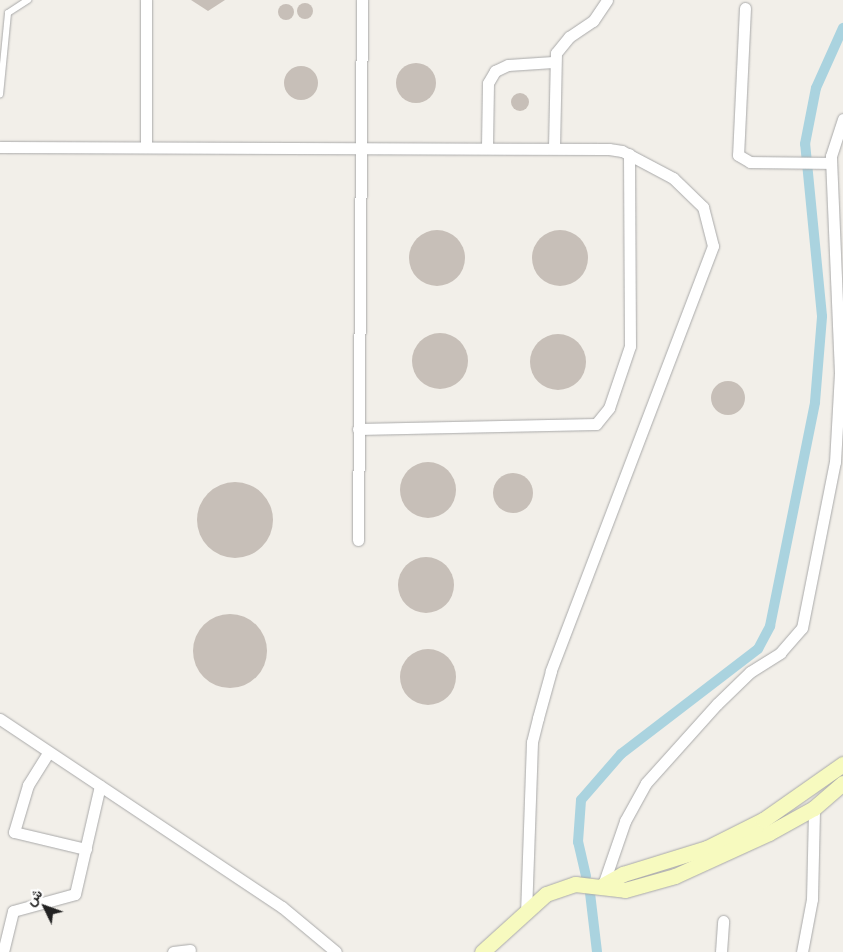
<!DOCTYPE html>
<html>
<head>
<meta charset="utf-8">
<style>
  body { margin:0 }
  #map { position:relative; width:843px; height:952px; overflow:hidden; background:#f2efe9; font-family:Commissioner,Vazirmatn,sans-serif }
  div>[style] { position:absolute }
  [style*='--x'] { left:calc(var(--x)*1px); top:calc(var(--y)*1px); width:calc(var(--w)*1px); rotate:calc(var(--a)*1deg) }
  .canal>* { height:10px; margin:-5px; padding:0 5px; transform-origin:5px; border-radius:5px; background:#aad3df }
  .building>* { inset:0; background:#c7bfb8 }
  .round { border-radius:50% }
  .roads { filter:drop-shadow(0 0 1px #a9a9a9) drop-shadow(0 0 1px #a9a9a9) }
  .lane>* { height:5.5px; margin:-2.75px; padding:0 2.75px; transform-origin:2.75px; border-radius:2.75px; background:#fff }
  .street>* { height:11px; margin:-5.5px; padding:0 5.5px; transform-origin:5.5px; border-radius:5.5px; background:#fff }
  .secondary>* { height:15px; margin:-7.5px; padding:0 7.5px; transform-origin:7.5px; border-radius:7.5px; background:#f7fabf }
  span { translate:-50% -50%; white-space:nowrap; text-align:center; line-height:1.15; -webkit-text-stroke:4.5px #fff; paint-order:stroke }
  .north { position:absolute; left:20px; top:882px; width:50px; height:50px; -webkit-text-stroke:4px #fff; paint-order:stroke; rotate:312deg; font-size:14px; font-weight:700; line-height:20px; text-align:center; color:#222 }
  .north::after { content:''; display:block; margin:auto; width:18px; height:22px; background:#222; clip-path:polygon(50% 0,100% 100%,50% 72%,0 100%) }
</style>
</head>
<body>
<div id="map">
  <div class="canal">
    <i style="--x:586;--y:876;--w:35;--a:-103"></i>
    <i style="--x:578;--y:842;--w:42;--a:-85.9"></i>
    <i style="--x:581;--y:800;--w:61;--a:-49"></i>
    <i style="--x:621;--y:754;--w:173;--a:-37.5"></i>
    <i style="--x:758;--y:649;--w:26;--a:-62"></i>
    <i style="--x:770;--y:626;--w:228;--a:-78.6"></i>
    <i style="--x:815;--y:402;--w:86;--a:-85.3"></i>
    <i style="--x:822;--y:316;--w:173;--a:-95.6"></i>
    <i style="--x:805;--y:144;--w:57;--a:-78.9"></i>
    <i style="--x:816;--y:88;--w:66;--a:-65.8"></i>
    <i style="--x:590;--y:893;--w:59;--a:83.2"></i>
  </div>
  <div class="building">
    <i style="clip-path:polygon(191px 0,225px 0,208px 11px)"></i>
    <i class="round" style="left:297px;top:3px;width:16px;height:16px"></i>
    <i class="round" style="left:278px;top:4px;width:16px;height:16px"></i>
    <i class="round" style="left:396px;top:63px;width:40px;height:40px"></i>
    <i class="round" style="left:284px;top:66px;width:34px;height:34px"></i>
    <i class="round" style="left:511px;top:93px;width:18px;height:18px"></i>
    <i class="round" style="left:532px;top:230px;width:56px;height:56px"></i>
    <i class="round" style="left:409px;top:230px;width:56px;height:56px"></i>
    <i class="round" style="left:412px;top:333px;width:56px;height:56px"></i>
    <i class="round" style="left:530px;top:334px;width:56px;height:56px"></i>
    <i class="round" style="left:711px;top:381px;width:34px;height:34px"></i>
    <i class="round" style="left:400px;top:462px;width:56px;height:56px"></i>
    <i class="round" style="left:493px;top:473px;width:40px;height:40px"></i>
    <i class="round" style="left:197px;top:482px;width:76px;height:76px"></i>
    <i class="round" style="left:398px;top:557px;width:56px;height:56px"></i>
    <i class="round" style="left:193px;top:614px;width:74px;height:74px"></i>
    <i class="round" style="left:400px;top:649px;width:56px;height:56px"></i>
  </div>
  <div class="roads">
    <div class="lane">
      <i style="--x:0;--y:95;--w:82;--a:-84.4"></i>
      <i style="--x:8;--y:13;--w:24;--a:-33"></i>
    </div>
    <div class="street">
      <i style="--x:146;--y:0;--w:146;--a:90"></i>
      <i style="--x:745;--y:8;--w:147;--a:92.7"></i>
      <i style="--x:738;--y:155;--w:14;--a:30"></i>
      <i style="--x:750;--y:162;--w:81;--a:0.7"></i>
      <i style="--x:0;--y:147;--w:609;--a:0.19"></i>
      <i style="--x:609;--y:149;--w:13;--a:9"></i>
      <i style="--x:622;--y:151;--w:58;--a:27.9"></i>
      <i style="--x:673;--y:178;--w:42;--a:44"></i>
      <i style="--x:703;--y:207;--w:40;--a:75.6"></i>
      <i style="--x:713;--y:246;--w:455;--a:110.9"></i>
      <i style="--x:551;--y:671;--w:49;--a:105.5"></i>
      <i style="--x:538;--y:718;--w:25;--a:104"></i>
      <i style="--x:532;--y:742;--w:170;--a:92"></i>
      <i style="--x:487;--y:147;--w:64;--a:-89.1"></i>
      <i style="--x:488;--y:83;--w:14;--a:-60"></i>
      <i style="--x:495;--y:71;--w:14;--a:-25"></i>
      <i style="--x:508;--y:65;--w:45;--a:-3.8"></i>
      <i style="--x:554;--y:148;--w:95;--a:-88.8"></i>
      <i style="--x:556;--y:53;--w:21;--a:-51"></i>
      <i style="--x:569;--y:37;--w:29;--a:-34"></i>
      <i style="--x:593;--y:21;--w:25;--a:-56"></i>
      <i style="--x:358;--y:429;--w:238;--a:-1.2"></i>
      <i style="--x:596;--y:424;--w:21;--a:-51"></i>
      <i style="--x:609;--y:408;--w:65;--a:-71.3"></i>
      <i style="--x:630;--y:346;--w:192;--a:-90.3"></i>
      <i style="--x:358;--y:540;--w:540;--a:-89.58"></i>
      <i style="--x:0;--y:719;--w:339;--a:33.7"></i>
      <i style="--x:282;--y:907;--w:70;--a:39.8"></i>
      <i style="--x:48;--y:753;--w:38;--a:122"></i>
      <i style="--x:28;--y:785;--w:49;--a:106.6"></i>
      <i style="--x:14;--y:832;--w:74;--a:13.3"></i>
      <i style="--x:603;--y:885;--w:68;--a:-71"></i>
      <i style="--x:625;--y:821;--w:43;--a:-61.1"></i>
      <i style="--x:646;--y:783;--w:106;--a:-48.1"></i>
      <i style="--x:717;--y:704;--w:46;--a:-44.1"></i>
      <i style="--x:750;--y:672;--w:36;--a:-32"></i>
      <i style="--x:780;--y:653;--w:33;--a:-49"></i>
      <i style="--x:802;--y:628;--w:169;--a:-78.8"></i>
      <i style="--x:835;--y:462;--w:89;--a:-86.8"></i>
      <i style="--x:840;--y:373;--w:217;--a:-92.4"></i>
      <i style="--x:831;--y:156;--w:39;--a:-72"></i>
      <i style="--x:3;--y:952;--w:42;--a:-76.3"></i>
      <i style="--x:13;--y:911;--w:64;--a:-15.3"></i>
      <i style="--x:75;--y:894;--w:111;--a:-77"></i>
      <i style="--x:173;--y:952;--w:17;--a:-7"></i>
      <i style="--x:721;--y:952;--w:31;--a:-86"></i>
      <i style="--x:802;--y:952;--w:54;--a:-79.3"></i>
      <i style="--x:812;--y:899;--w:91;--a:-88.7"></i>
    </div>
    <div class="secondary">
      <i style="--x:603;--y:885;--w:23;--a:-29"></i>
      <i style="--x:623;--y:874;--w:88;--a:-17.2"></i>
      <i style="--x:707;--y:848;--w:63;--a:-26.6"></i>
      <i style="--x:763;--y:820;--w:98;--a:-35"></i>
      <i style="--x:482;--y:952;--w:86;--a:-42.2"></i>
      <i style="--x:546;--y:894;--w:31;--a:-19"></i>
      <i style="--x:575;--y:884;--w:50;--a:6.8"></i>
      <i style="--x:625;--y:890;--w:52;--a:-15.6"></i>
      <i style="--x:675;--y:876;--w:103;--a:-24.6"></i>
      <i style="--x:769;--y:833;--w:51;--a:-29.1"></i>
      <i style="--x:814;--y:808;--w:38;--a:-41"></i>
    </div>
  </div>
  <div class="north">ش</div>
</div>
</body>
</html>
